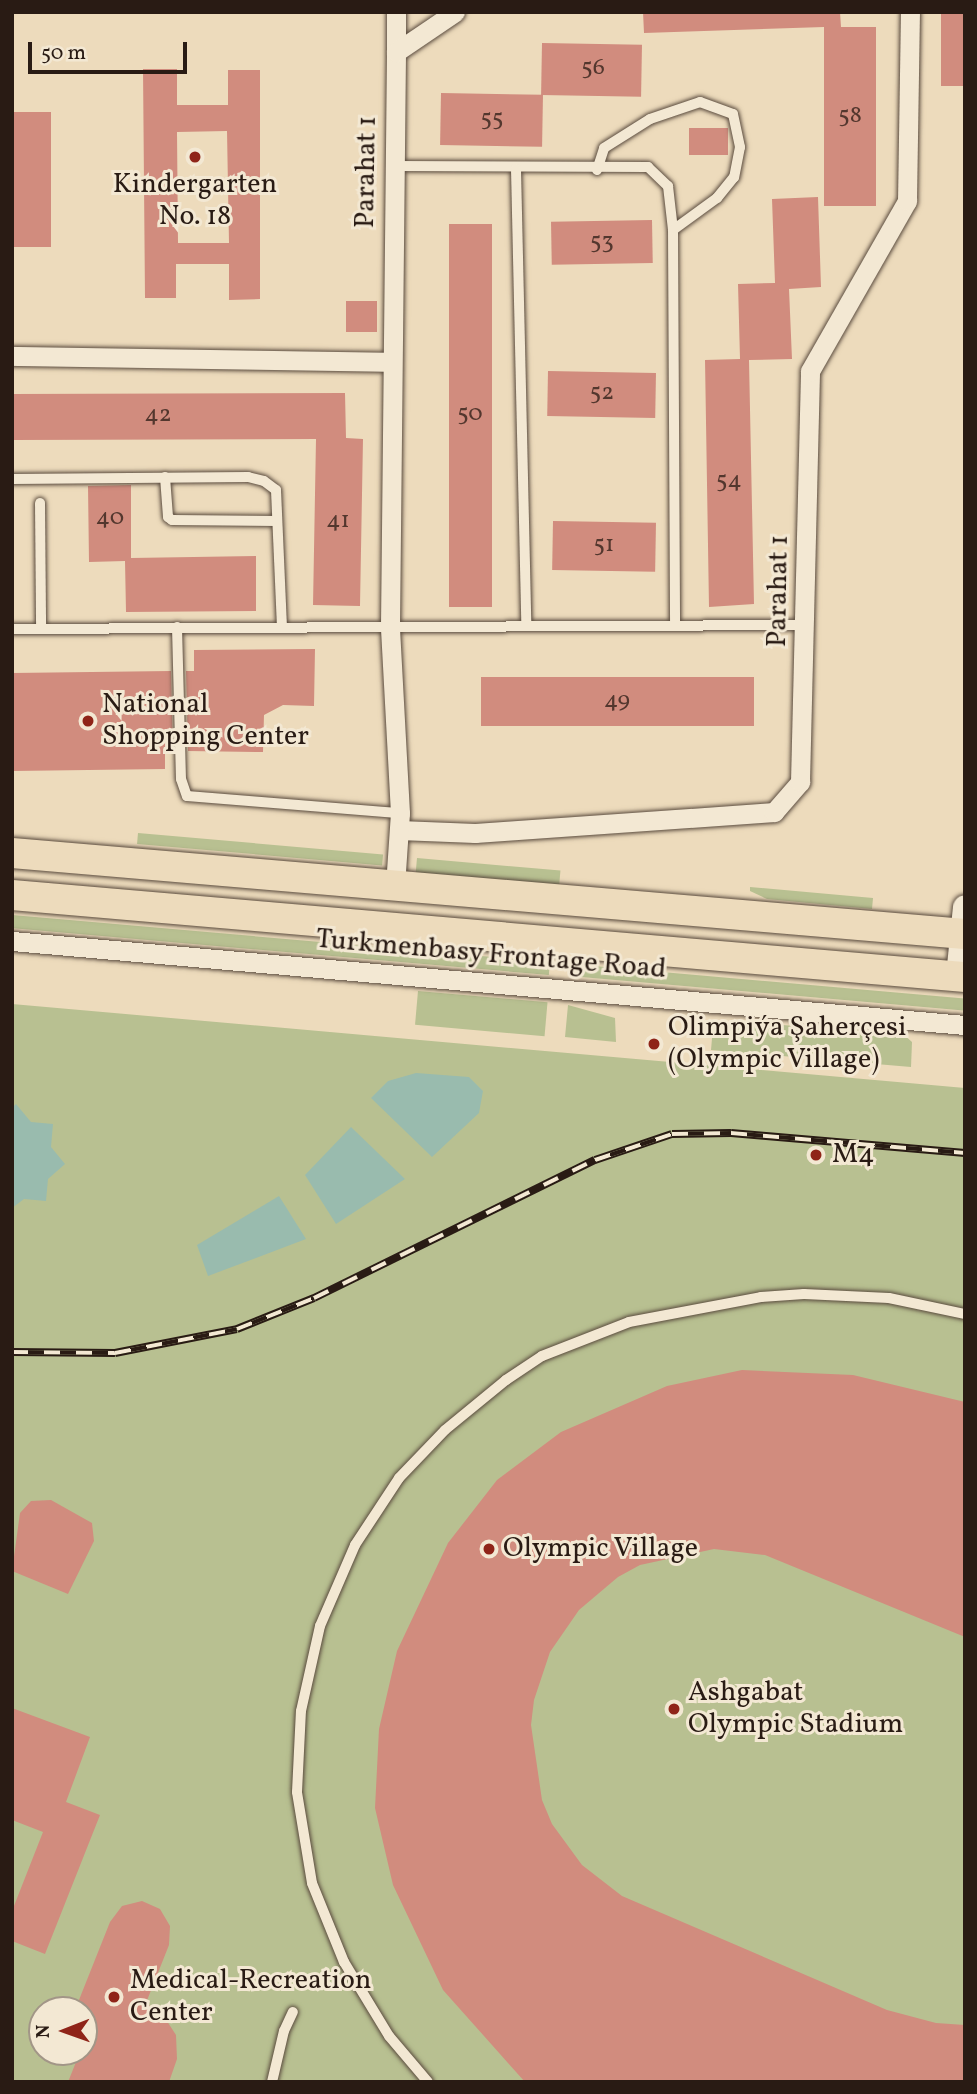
<!DOCTYPE html>
<html>
<head>
<meta charset="utf-8">
<style>
  body { margin:0 }
  #map { position:relative; width:977px; height:2094px; overflow:hidden; background:#eddbbc; font-family:Vollkorn,serif }
  div>[style] { position:absolute }
  [style*='--x'] { left:calc(var(--x)*1px); top:calc(var(--y)*1px); width:calc(var(--w)*1px); rotate:calc(var(--a)*1deg) }
  .green>* { inset:0; background:#b8c091; transform-origin:0 0 }
  .water>* { inset:0; background:#99bbae }
  .building>* { inset:0; background:#d18c7e; transform-origin:0 0 }
  .roads { filter:drop-shadow(0 0 2px #5a4b3e) drop-shadow(0 0 2px #5a4b3e) }
  .service>* { height:10px; margin:-5px; padding:0 5px; transform-origin:5px; border-radius:5px; background:#f3e8d3 }
  .minor>* { height:19px; margin:-9.5px; padding:0 9.5px; transform-origin:9.5px; border-radius:9.5px; background:#f3e8d3 }
  .tertiary>* { height:24px; margin:-12px; padding:0 12px; transform-origin:12px; border-radius:12px; background:#f3e8d3 }
  .primary>* { height:30px; margin:-15px; padding:0 15px; transform-origin:15px; border-radius:15px; background:#eddbbc }
  .rail>* { height:8px; margin-top:-4px; transform-origin:0; background:repeating-linear-gradient(90deg,#f3e8d3 0 16px,#291b14 0 32px); box-sizing:border-box; border-block:2px solid #291b14 }
  .dots>* { width:19px; height:19px; translate:-50% -50%; box-sizing:border-box; border:4px solid #f3e8d3; border-radius:50% }
  span { translate:-50% -50%; white-space:nowrap; text-align:center; line-height:1.15; -webkit-text-stroke:6px #f3e8d3; paint-order:stroke }
  .number-label { font-size:24px; color:#53372e }
  .number-label span { -webkit-text-stroke-width:0 }
  .street-label { font-size:28px; color:#291b14 }
  .poi-label { font-size:28px; color:#291b14 }
  .left { translate:0 -50%; text-align:left }
  .frame { position:absolute; inset:0; border:14px solid #291b14; pointer-events:none }
  .north { position:absolute; left:28px; top:1996px; width:70px; height:70px; box-sizing:border-box; background:#f3e8d3; border:2px solid #a29687; border-radius:50%; rotate:269deg; font-size:19px; font-weight:700; line-height:28px; text-align:center; color:#291b14 }
  .north::after { content:''; display:block; margin:auto; width:24px; height:32px; background:#8f2418; clip-path:polygon(50% 0,100% 100%,50% 72%,0 100%) }
  .scale { position:absolute; left:28px; top:42px; width:159px; height:32px; box-sizing:border-box; border:4px solid #291b14; border-top:0; padding-left:9px; font-size:21px; line-height:24px; white-space:nowrap; color:#291b14; -webkit-text-stroke:5px #f3e8d3; paint-order:stroke }
</style>
</head>
<body>
<div id="map">
  <div class="green">
    <i style="left:138px;top:833px;width:246px;height:11px;rotate:5deg"></i>
    <i style="left:417px;top:858px;width:144px;height:15px;rotate:5deg"></i>
    <i style="clip-path:polygon(750px 887px,873px 898px,872px 909px,767px 899px,750px 891px)"></i>
    <i style="left:12px;top:915px;width:540px;height:13px;rotate:5deg"></i>
    <i style="left:571px;top:964px;width:395px;height:12px;rotate:5deg"></i>
    <i style="left:418px;top:991px;width:130px;height:34px;rotate:5deg"></i>
    <i style="clip-path:polygon(evenodd,12px 1004px,965px 1088px,965px 2082px,12px 2082px,12px 1004px,42px 2010px,84px 2010px,84px 2052px,42px 2052px,42px 2010px)"></i>
    <i style="clip-path:polygon(568px 1005px,615px 1018px,616px 1042px,565px 1037px)"></i>
    <i style="clip-path:polygon(754px 1023px,903px 1034px,912px 1042px,911px 1067px,711px 1050px,713px 1027px)"></i>
  </div>
  <div class="water">
    <i style="clip-path:polygon(416px 1073px,469px 1077px,483px 1091px,479px 1113px,432px 1157px,371px 1098px,388px 1081px)"></i>
    <i style="clip-path:polygon(16px 1104px,31px 1122px,53px 1124px,51px 1147px,65px 1164px,48px 1179px,46px 1201px,24px 1199px,12px 1208px,12px 1108px)"></i>
    <i style="clip-path:polygon(351px 1127px,405px 1179px,336px 1224px,305px 1175px)"></i>
    <i style="clip-path:polygon(279px 1196px,306px 1239px,208px 1276px,197px 1245px)"></i>
  </div>
  <div class="building">
    <i style="clip-path:polygon(643px 12px,840px 12px,841px 27px,876px 27px,876px 206px,824px 206px,824px 27px,644px 33px)"></i>
    <i style="left:941px;top:12px;width:24px;height:74px"></i>
    <i style="left:542px;top:43px;width:100px;height:52px;rotate:1deg"></i>
    <i style="clip-path:polygon(evenodd,143px 69px,177px 69px,177px 105px,228px 105px,228px 70px,260px 70px,260px 299px,229px 300px,229px 264px,176px 264px,176px 298px,145px 298px,143px 69px,227px 131px,229px 243px,178px 243px,177px 132px,227px 131px)"></i>
    <i style="left:441px;top:93px;width:102px;height:52px;rotate:1deg"></i>
    <i style="left:12px;top:112px;width:39px;height:135px"></i>
    <i style="left:728px;top:128px;width:27px;height:39px;rotate:90deg"></i>
    <i style="clip-path:polygon(818px 197px,821px 287px,789px 289px,792px 359px,749px 360px,754px 604px,709px 607px,705px 360px,740px 359px,738px 284px,775px 283px,772px 199px)"></i>
    <i style="left:652px;top:220px;width:43px;height:101px;rotate:89deg"></i>
    <i style="left:449px;top:224px;width:43px;height:383px"></i>
    <i style="left:346px;top:301px;width:31px;height:31px"></i>
    <i style="left:548px;top:371px;width:108px;height:45px;rotate:1deg"></i>
    <i style="clip-path:polygon(345px 393px,346px 438px,363px 439px,360px 606px,313px 605px,316px 439px,12px 440px,12px 394px)"></i>
    <i style="clip-path:polygon(131px 485px,131px 558px,256px 556px,256px 611px,126px 612px,125px 561px,89px 562px,88px 486px)"></i>
    <i style="left:553px;top:521px;width:103px;height:49px;rotate:1deg"></i>
    <i style="clip-path:polygon(315px 649px,314px 706px,283px 705px,264px 715px,263px 752px,188px 751px,186px 671px,194px 671px,194px 650px)"></i>
    <i style="clip-path:polygon(171px 671px,173px 751px,165px 751px,165px 769px,12px 771px,12px 673px)"></i>
    <i style="left:481px;top:677px;width:273px;height:49px"></i>
    <i style="clip-path:polygon(742px 1370px,853px 1375px,965px 1402px,965px 1637px,765px 1555px,714px 1549px,640px 1565px,618px 1577px,579px 1610px,550px 1652px,534px 1700px,531px 1725px,542px 1800px,552px 1824px,582px 1865px,622px 1896px,887px 2010px,936px 2023px,965px 2025px,965px 2082px,525px 2082px,443px 1990px,393px 1885px,375px 1808px,379px 1729px,397px 1651px,448px 1543px,497px 1480px,561px 1432px,667px 1386px)"></i>
    <i style="clip-path:polygon(51px 1500px,92px 1523px,94px 1541px,68px 1594px,12px 1571px,20px 1513px,31px 1501px)"></i>
    <i style="clip-path:polygon(12px 1708px,90px 1737px,66px 1802px,100px 1815px,45px 1954px,12px 1941px,12px 1911px,43px 1832px,12px 1820px)"></i>
    <i style="clip-path:polygon(142px 1901px,160px 1909px,170px 1926px,169px 1945px,146px 2003px,163px 2015px,176px 2035px,177px 2059px,169px 2082px,68px 2082px,80px 2052px,84px 2052px,84px 2010px,75px 2010px,110px 1922px,122px 1906px)"></i>
  </div>
  <div class="roads">
    <div class="service">
      <i style="--x:395;--y:166;--w:253;--a:0.2"></i>
      <i style="--x:648;--y:167;--w:28;--a:44"></i>
      <i style="--x:668;--y:186;--w:44;--a:83.5"></i>
      <i style="--x:673;--y:230;--w:395;--a:89.7"></i>
      <i style="--x:516;--y:169;--w:457;--a:88.7"></i>
      <i style="--x:597;--y:170;--w:23;--a:-72"></i>
      <i style="--x:604;--y:148;--w:54;--a:-32.2"></i>
      <i style="--x:650;--y:119;--w:53;--a:-18.8"></i>
      <i style="--x:700;--y:102;--w:35;--a:20"></i>
      <i style="--x:733;--y:114;--w:34;--a:78"></i>
      <i style="--x:740;--y:147;--w:31;--a:101"></i>
      <i style="--x:734;--y:177;--w:27;--a:129"></i>
      <i style="--x:717;--y:198;--w:54;--a:144"></i>
      <i style="--x:165;--y:477;--w:40;--a:85.7"></i>
      <i style="--x:168;--y:517;--w:5;--a:37"></i>
      <i style="--x:172;--y:520;--w:105;--a:0.5"></i>
      <i style="--x:12;--y:479;--w:236;--a:-0.5"></i>
      <i style="--x:248;--y:477;--w:16;--a:14"></i>
      <i style="--x:264;--y:481;--w:15;--a:37"></i>
      <i style="--x:276;--y:490;--w:137;--a:87.5"></i>
      <i style="--x:40;--y:503;--w:126;--a:89.5"></i>
      <i style="--x:177;--y:627;--w:152;--a:88.5"></i>
      <i style="--x:181;--y:779;--w:18;--a:71"></i>
      <i style="--x:187;--y:796;--w:214;--a:4.6"></i>
      <i style="--x:12;--y:629;--w:794;--a:-0.29"></i>
      <i style="--x:272;--y:2082;--w:52;--a:-76.8"></i>
      <i style="--x:284;--y:2031;--w:21;--a:-65"></i>
      <i style="--x:428;--y:2082;--w:60;--a:-130.3"></i>
      <i style="--x:389;--y:2036;--w:87;--a:-121.3"></i>
      <i style="--x:344;--y:1962;--w:85;--a:-112.1"></i>
      <i style="--x:312;--y:1883;--w:92;--a:-99.4"></i>
      <i style="--x:297;--y:1792;--w:81;--a:-87.2"></i>
      <i style="--x:301;--y:1711;--w:87;--a:-77.4"></i>
      <i style="--x:320;--y:1626;--w:88;--a:-66.6"></i>
      <i style="--x:355;--y:1545;--w:80;--a:-56.7"></i>
      <i style="--x:399;--y:1478;--w:66;--a:-46.2"></i>
      <i style="--x:445;--y:1430;--w:79;--a:-39.3"></i>
      <i style="--x:506;--y:1380;--w:43;--a:-33.7"></i>
      <i style="--x:542;--y:1356;--w:93;--a:-21.3"></i>
      <i style="--x:629;--y:1322;--w:134;--a:-10.7"></i>
      <i style="--x:761;--y:1297;--w:43;--a:-4"></i>
      <i style="--x:804;--y:1294;--w:85;--a:2.7"></i>
      <i style="--x:889;--y:1298;--w:78;--a:11.9"></i>
    </div>
    <div class="minor">
      <i style="--x:396;--y:12;--w:40;--a:90"></i>
      <i style="--x:12;--y:356;--w:380;--a:0.9"></i>
      <i style="--x:399;--y:830;--w:76;--a:2.3"></i>
      <i style="--x:475;--y:833;--w:300;--a:-4"></i>
      <i style="--x:774;--y:812;--w:40;--a:-49"></i>
      <i style="--x:800;--y:782;--w:411;--a:-88.6"></i>
      <i style="--x:810;--y:371;--w:196;--a:-60.3"></i>
      <i style="--x:907;--y:201;--w:189;--a:-89.1"></i>
      <i style="--x:395;--y:886;--w:73;--a:-86.1"></i>
      <i style="--x:400;--y:813;--w:187;--a:-93.1"></i>
      <i style="--x:390;--y:626;--w:574;--a:-89.4"></i>
      <i style="--x:396;--y:52;--w:71;--a:-34.1"></i>
      <i style="--x:12;--y:941;--w:957;--a:5.04"></i>
    </div>
    <div class="tertiary">
      <i style="--x:958;--y:976;--w:69;--a:-84.2"></i>
    </div>
    <div class="primary">
      <i style="--x:12;--y:853;--w:956;--a:4.86"></i>
      <i style="--x:12;--y:895;--w:957;--a:4.92"></i>
    </div>
  </div>
  <div class="rail">
    <i style="--x:12;--y:1352;--w:103;--a:0.6"></i>
    <i style="--x:115;--y:1353;--w:124;--a:-11.1"></i>
    <i style="--x:237;--y:1329;--w:83;--a:-21.9"></i>
    <i style="--x:314;--y:1298;--w:313;--a:-26.2"></i>
    <i style="--x:595;--y:1160;--w:81;--a:-18.7"></i>
    <i style="--x:672;--y:1134;--w:59;--a:-1"></i>
    <i style="--x:731;--y:1133;--w:235;--a:4.9"></i>
  </div>
  <div class="dots">
    <i style="left:195px;top:157px;background:#8f2418"></i>
    <i style="left:88px;top:721px;background:#8f2418"></i>
    <i style="left:654px;top:1044px;background:#8f2418"></i>
    <i style="left:816px;top:1155px;background:#8f2418"></i>
    <i style="left:489px;top:1549px;background:#8f2418"></i>
    <i style="left:674px;top:1709px;background:#8f2418"></i>
    <i style="left:114px;top:1997px;background:#8f2418"></i>
  </div>
  <div class="number-label">
    <span style="left:593px;top:69px">56</span>
    <span style="left:850px;top:117px">58</span>
    <span style="left:492px;top:120px">55</span>
    <span style="left:602px;top:243px">53</span>
    <span style="left:602px;top:394px">52</span>
    <span style="left:470px;top:415px">50</span>
    <span style="left:158px;top:416px">42</span>
    <span style="left:729px;top:482px">54</span>
    <span style="left:110px;top:519px">40</span>
    <span style="left:338px;top:522px">41</span>
    <span style="left:604px;top:546px">51</span>
    <span style="left:617px;top:702px">49</span>
  </div>
  <div class="street-label">
    <span style="left:367px;top:172px;rotate:-89deg">Parahat 1</span>
    <span style="left:779px;top:591px;rotate:-89deg">Parahat 1</span>
    <span style="left:491px;top:955px;rotate:5deg">Turkmenbasy Frontage Road</span>
  </div>
  <div class="poi-label">
    <span style="left:195px;top:201px">Kindergarten<br>No. 18</span>
    <span class="left" style="left:102px;top:721px">National<br>Shopping Center</span>
    <span class="left" style="left:668px;top:1044px">Olimpiýa Şaherçesi<br>(Olympic Village)</span>
    <span class="left" style="left:832px;top:1155px">M4</span>
    <span class="left" style="left:503px;top:1549px">Olympic Village</span>
    <span class="left" style="left:688px;top:1709px">Ashgabat<br>Olympic Stadium</span>
    <span class="left" style="left:130px;top:1997px">Medical-Recreation<br>Center</span>
  </div>
  <div class="frame"></div>
  <div class="north">N</div>
  <div class="scale">50 m</div>
</div>
</body>
</html>
